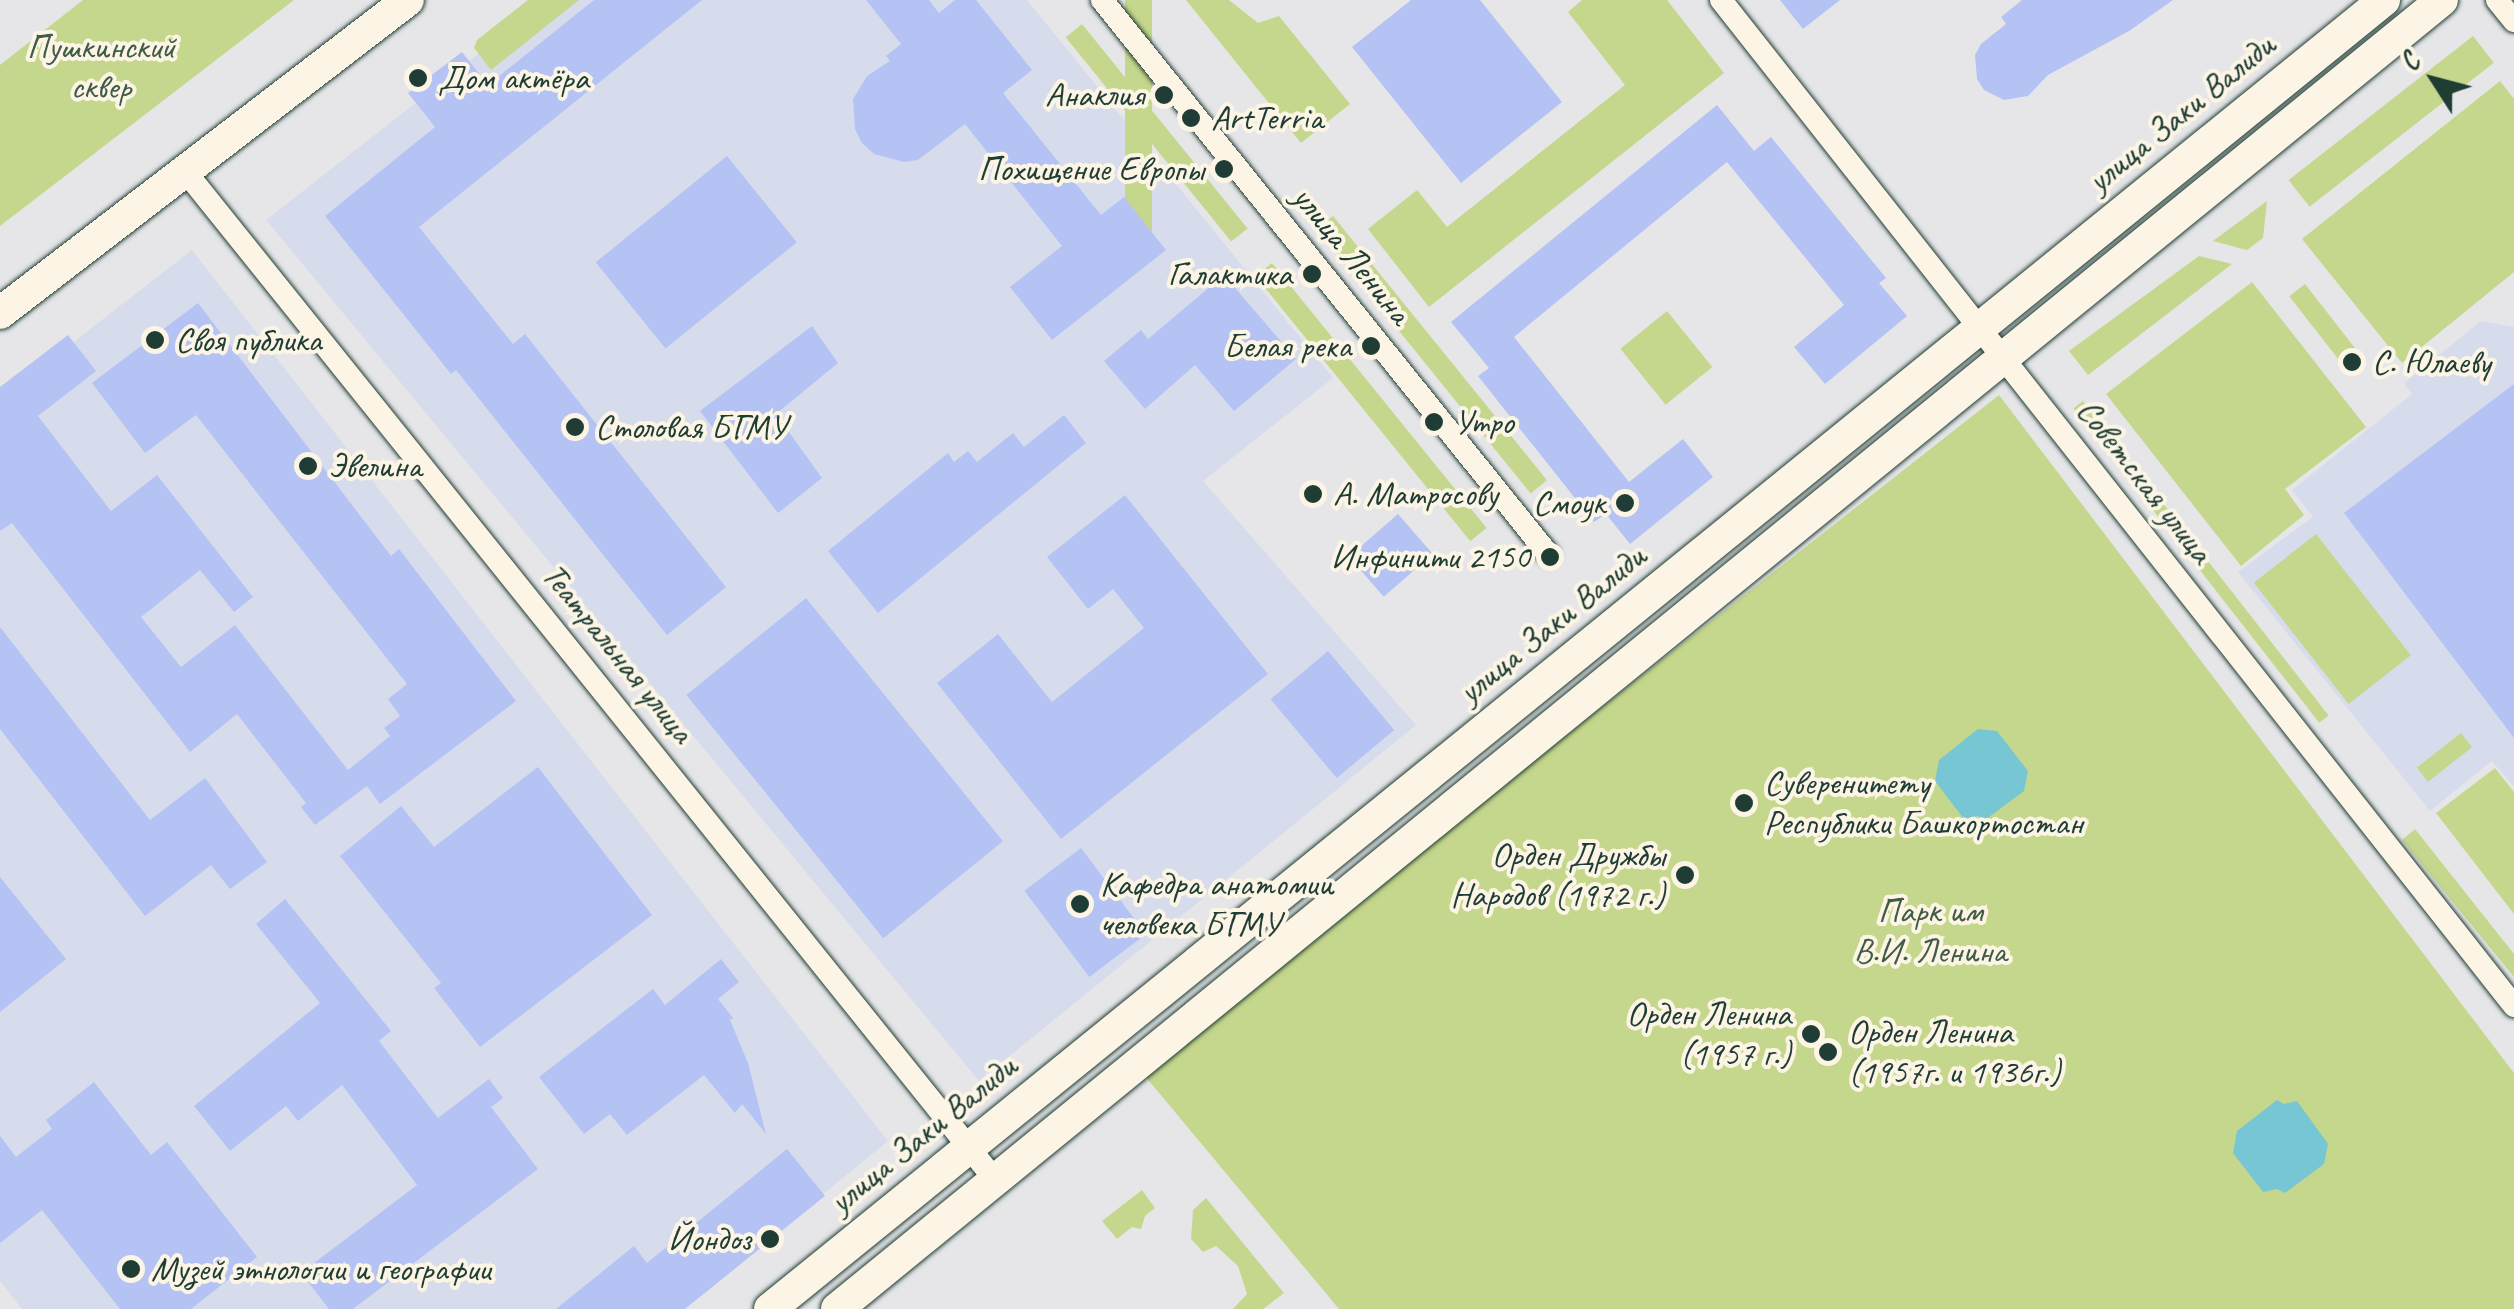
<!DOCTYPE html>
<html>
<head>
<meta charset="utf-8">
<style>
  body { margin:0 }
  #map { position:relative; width:2514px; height:1309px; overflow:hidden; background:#e6e6e9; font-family:Caveat,sans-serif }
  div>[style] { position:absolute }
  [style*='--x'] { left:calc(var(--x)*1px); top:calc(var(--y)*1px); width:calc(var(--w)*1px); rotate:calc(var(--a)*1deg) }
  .built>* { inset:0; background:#d7dcec }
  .green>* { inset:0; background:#c5d78c; transform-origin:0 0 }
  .water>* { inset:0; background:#77c6d4 }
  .building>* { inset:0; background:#b4c3f3; transform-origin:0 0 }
  .roads { filter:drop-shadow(0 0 2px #1f3d34) drop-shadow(0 0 2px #1f3d34) }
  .street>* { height:22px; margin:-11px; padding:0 11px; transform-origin:11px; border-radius:11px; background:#fcf5e5 }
  .secondary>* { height:32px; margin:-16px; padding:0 16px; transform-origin:16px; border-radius:16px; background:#fcf5e5 }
  .dots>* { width:28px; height:28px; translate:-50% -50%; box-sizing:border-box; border:5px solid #fcf5e5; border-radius:50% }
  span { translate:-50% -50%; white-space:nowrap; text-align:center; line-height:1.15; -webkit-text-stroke:8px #fcf5e5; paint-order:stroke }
  .park-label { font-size:35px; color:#405c46 }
  .poi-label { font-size:35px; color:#1f3d34 }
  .left { translate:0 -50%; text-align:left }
  .right { translate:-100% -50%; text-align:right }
  .street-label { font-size:35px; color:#1f3d34 }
  .north { position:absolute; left:2384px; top:30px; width:100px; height:100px; -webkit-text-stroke:8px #fcf5e5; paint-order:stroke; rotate:306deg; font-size:28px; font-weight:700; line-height:40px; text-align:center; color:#1f3d34 }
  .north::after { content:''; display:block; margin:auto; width:35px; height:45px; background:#1f3d34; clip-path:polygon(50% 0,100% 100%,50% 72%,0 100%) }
</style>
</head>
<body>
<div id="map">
  <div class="built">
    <i style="clip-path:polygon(547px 0,1027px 0,1333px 378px,1203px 481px,1416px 725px,979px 1081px,266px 220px)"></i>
    <i style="clip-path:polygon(192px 250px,888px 1141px,683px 1309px,22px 1309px,0 1281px,0 399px)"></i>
    <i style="clip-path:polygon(2481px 321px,2514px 327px,2514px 787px,2492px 761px,2430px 811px,2238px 572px,2313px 517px,2292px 490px,2412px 394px,2404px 383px)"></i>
  </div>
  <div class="green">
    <i style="clip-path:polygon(83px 0,294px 0,0 226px,0 65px)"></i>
    <i style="clip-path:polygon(528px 0,579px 0,491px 70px,474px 48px,477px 40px)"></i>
    <i style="left:1125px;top:0;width:27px;height:251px"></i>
    <i style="clip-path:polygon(1186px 0,1229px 0,1258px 23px,1279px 16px,1350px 104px,1301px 143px)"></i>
    <i style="clip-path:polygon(1582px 0,1667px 0,1724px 73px,1429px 307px,1368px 229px,1417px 190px,1447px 227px,1625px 85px,1568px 12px)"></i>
    <i style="left:1082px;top:24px;width:263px;height:21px;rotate:51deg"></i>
    <i style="left:2473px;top:36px;width:34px;height:234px;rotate:52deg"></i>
    <i style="clip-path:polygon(2500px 81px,2514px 99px,2514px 272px,2402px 363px,2302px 239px)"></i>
    <i style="clip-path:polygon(2267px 201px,2263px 238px,2247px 250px,2213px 241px)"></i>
    <i style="left:1333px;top:216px;width:340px;height:21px;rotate:51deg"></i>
    <i style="clip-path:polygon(2199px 256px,2232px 264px,2088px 375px,2069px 351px)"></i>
    <i style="left:1272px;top:263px;width:341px;height:21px;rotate:51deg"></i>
    <i style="clip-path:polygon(2252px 282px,2366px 427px,2285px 489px,2304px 515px,2241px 566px,2106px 394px)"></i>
    <i style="left:2305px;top:284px;width:84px;height:20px;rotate:52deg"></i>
    <i style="left:1667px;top:311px;width:72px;height:60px;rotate:51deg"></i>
    <i style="clip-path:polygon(1999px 395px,2514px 1073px,2514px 1309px,1339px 1309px,1140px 1070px)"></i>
    <i style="left:2083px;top:401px;width:399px;height:12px;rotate:52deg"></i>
    <i style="left:2316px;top:534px;width:154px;height:79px;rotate:52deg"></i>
    <i style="left:2461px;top:733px;width:18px;height:56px;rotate:52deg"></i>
    <i style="clip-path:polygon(2495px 768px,2514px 792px,2514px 914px,2436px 813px)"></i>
    <i style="clip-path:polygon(2415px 829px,2514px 954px,2514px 977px,2402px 840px)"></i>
    <i style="clip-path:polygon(1142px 1190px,1155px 1208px,1145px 1216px,1141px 1229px,1132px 1227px,1117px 1239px,1102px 1221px)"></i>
    <i style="clip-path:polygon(1206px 1198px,1284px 1293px,1263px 1309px,1233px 1309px,1247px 1294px,1238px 1266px,1216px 1246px,1203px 1252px,1191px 1239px,1193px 1210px)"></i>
  </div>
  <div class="water">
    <i style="clip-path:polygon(1978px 729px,1997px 731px,2028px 771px,2024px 791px,1985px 820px,1978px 816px,1964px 819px,1935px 781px,1939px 760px)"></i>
    <i style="clip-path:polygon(2277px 1100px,2284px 1104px,2297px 1101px,2328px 1144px,2324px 1164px,2285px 1193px,2277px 1189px,2263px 1192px,2233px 1153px,2237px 1131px)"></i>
  </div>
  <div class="building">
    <i style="clip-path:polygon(594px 0,702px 0,419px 227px,513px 344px,525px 334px,726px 587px,667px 635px,456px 370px,451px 374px,325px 216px,435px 127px,408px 93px,462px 52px,488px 85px)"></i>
    <i style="clip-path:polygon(866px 0,929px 0,939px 13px,955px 0,976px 0,1032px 70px,1003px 93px,1101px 215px,1124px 197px,1166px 250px,1052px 340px,1010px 287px,1062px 246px,965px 124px,918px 160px,904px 162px,874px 154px,862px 143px,855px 129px,853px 99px,867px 76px,890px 61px,886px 56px,901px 44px)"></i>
    <i style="clip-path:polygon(1411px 0,1480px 0,1562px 102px,1461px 183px,1352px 47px)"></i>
    <i style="clip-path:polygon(1780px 0,1840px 0,1803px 29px)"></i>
    <i style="clip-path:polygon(2022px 0,2173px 0,2129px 31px,2048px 75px,2028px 96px,2004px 100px,1984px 90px,1977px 79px,1975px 55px,1981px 44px,2006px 24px,2001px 17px)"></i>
    <i style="clip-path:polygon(1717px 105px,1754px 151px,1771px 137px,1886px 278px,1879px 283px,1907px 316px,1825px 384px,1794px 347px,1844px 305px,1727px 162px,1514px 337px,1629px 482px,1683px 439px,1713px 477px,1630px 544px,1606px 514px,1594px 522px,1478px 376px,1489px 368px,1451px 322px)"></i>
    <i style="left:727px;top:156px;width:111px;height:169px;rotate:51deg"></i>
    <i style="clip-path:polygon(1224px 275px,1296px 359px,1234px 411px,1195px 365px,1145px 409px,1104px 361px,1141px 330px,1148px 339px)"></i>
    <i style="clip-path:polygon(198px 303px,391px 556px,399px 549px,516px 701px,380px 804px,367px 786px,315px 825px,301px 807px,306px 803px,237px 714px,190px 752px,12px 523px,0 531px,0 387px,68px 335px,96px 371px,38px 416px,111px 511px,157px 475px,253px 597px,234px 612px,200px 570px,141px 617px,181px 667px,235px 625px,348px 770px,390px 736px,384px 728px,400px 716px,388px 699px,407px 684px,196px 415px,145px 453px,92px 383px)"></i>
    <i style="clip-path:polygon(812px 326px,838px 363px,776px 414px,822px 478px,778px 513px,700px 411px)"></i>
    <i style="clip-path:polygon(2514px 384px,2514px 738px,2344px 513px)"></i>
    <i style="clip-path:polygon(1064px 415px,1086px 443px,878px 613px,828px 551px,948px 453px,954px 462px,968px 451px,977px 462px,1013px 433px,1024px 447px)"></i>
    <i style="clip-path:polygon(1125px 495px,1268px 674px,1061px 839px,937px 683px,998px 634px,1052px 702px,1144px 628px,1113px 589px,1088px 609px,1047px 557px)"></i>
    <i style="left:1398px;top:514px;width:53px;height:65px;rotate:49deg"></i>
    <i style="left:806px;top:598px;width:313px;height:154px;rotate:51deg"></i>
    <i style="clip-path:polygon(0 627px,150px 820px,205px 778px,267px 862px,230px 889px,211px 865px,145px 916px,0 729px)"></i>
    <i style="left:1328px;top:651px;width:103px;height:75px;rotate:50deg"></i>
    <i style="clip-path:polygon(538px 767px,652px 915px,480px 1047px,434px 988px,441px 983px,340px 856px,401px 806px,434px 847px)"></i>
    <i style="left:1081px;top:848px;width:108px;height:71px;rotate:53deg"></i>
    <i style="clip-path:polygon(0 877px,66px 959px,0 1012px)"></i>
    <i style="clip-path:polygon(285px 899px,391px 1031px,379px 1041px,438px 1118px,489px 1079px,503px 1098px,491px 1107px,538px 1169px,353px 1309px,329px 1309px,301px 1273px,417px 1185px,342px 1085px,298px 1121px,286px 1106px,230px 1151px,194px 1106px,320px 1003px,256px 924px)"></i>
    <i style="clip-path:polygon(721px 959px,739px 982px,718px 999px,733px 1018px,730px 1020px,748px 1063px,766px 1134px,742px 1104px,735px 1113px,704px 1075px,627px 1135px,610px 1114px,584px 1134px,539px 1077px,653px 989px,665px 1005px)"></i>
    <i style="clip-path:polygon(94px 1082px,151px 1155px,167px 1142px,257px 1257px,191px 1309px,120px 1309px,42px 1210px,0 1243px,0 1136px,16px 1157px,52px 1129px,46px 1120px)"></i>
    <i style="clip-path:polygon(787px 1149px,825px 1196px,685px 1309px,556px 1309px,634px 1246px,647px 1263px)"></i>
  </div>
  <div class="roads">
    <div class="street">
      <i style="--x:1102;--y:0;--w:711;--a:51.16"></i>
      <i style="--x:1721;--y:0;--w:1281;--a:51.75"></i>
      <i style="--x:2497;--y:0;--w:27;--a:51"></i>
      <i style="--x:185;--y:171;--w:1294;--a:51.24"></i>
    </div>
    <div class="secondary">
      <i style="--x:0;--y:313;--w:514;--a:-37.49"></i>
      <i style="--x:770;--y:1309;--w:2078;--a:-39.04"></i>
      <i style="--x:837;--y:1309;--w:2071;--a:-39.2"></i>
    </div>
  </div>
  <div class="dots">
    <i style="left:418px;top:78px;background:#1f3d34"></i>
    <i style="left:1164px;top:95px;background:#1f3d34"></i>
    <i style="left:1191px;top:118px;background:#1f3d34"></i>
    <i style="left:1224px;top:169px;background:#1f3d34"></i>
    <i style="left:1312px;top:274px;background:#1f3d34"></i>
    <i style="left:155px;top:340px;background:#1f3d34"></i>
    <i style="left:1371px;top:346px;background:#1f3d34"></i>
    <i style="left:2352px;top:362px;background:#1f3d34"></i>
    <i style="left:1434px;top:422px;background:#1f3d34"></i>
    <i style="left:575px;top:427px;background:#1f3d34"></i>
    <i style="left:308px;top:466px;background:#1f3d34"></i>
    <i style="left:1313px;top:494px;background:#1f3d34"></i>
    <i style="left:1625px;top:503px;background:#1f3d34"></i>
    <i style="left:1550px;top:557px;background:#1f3d34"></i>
    <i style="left:1744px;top:803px;background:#1f3d34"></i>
    <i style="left:1685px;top:875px;background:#1f3d34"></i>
    <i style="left:1080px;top:904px;background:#1f3d34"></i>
    <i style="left:1811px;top:1034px;background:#1f3d34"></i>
    <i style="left:1828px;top:1052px;background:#1f3d34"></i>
    <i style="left:770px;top:1239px;background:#1f3d34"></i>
    <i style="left:131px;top:1269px;background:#1f3d34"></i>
  </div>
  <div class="park-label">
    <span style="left:101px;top:67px">Пушкинский<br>сквер</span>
    <span style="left:1930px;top:931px">Парк им<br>В.И. Ленина</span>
  </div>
  <div class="poi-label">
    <span class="left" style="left:438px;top:78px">Дом актёра</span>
    <span class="right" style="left:1144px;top:95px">Анаклия</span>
    <span class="left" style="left:1211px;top:118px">ArtTerria</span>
    <span class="right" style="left:1204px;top:169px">Похищение Европы</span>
    <span class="right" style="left:1292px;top:274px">Галактика</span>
    <span class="left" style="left:175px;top:340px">Своя публика</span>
    <span class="right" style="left:1351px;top:346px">Белая река</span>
    <span class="left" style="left:2372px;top:362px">С. Юлаеву</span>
    <span class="left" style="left:1454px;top:422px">Утро</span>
    <span class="left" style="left:595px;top:427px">Столовая БГМУ</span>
    <span class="left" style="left:328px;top:466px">Эвелина</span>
    <span class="left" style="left:1333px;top:494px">А. Матросову</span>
    <span class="right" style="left:1605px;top:503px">Смоук</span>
    <span class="right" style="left:1530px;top:557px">Инфинити 2150</span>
    <span class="left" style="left:1764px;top:803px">Суверенитету<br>Республики Башкортостан</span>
    <span class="right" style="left:1665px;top:875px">Орден Дружбы<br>Народов (1972 г.)</span>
    <span class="left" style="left:1100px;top:904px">Кафедра анатомии<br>человека БГМУ</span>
    <span class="right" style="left:1791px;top:1034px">Орден Ленина<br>(1957 г.)</span>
    <span class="left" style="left:1848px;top:1052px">Орден Ленина<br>(1957г. и 1936г.)</span>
    <span class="right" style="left:750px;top:1239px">Йондоз</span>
    <span class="left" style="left:151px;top:1269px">Музей этнологии и географии</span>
  </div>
  <div class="street-label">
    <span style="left:2181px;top:113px;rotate:-39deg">улица Заки Валиди</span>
    <span style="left:1352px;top:255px;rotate:51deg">улица Ленина</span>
    <span style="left:2145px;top:481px;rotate:52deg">Советская улица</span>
    <span style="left:1552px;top:624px;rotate:-39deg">улица Заки Валиди</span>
    <span style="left:618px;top:653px;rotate:51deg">Театральная улица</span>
    <span style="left:923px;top:1134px;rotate:-39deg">улица Заки Валиди</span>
  </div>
  <div class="north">С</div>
</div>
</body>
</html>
